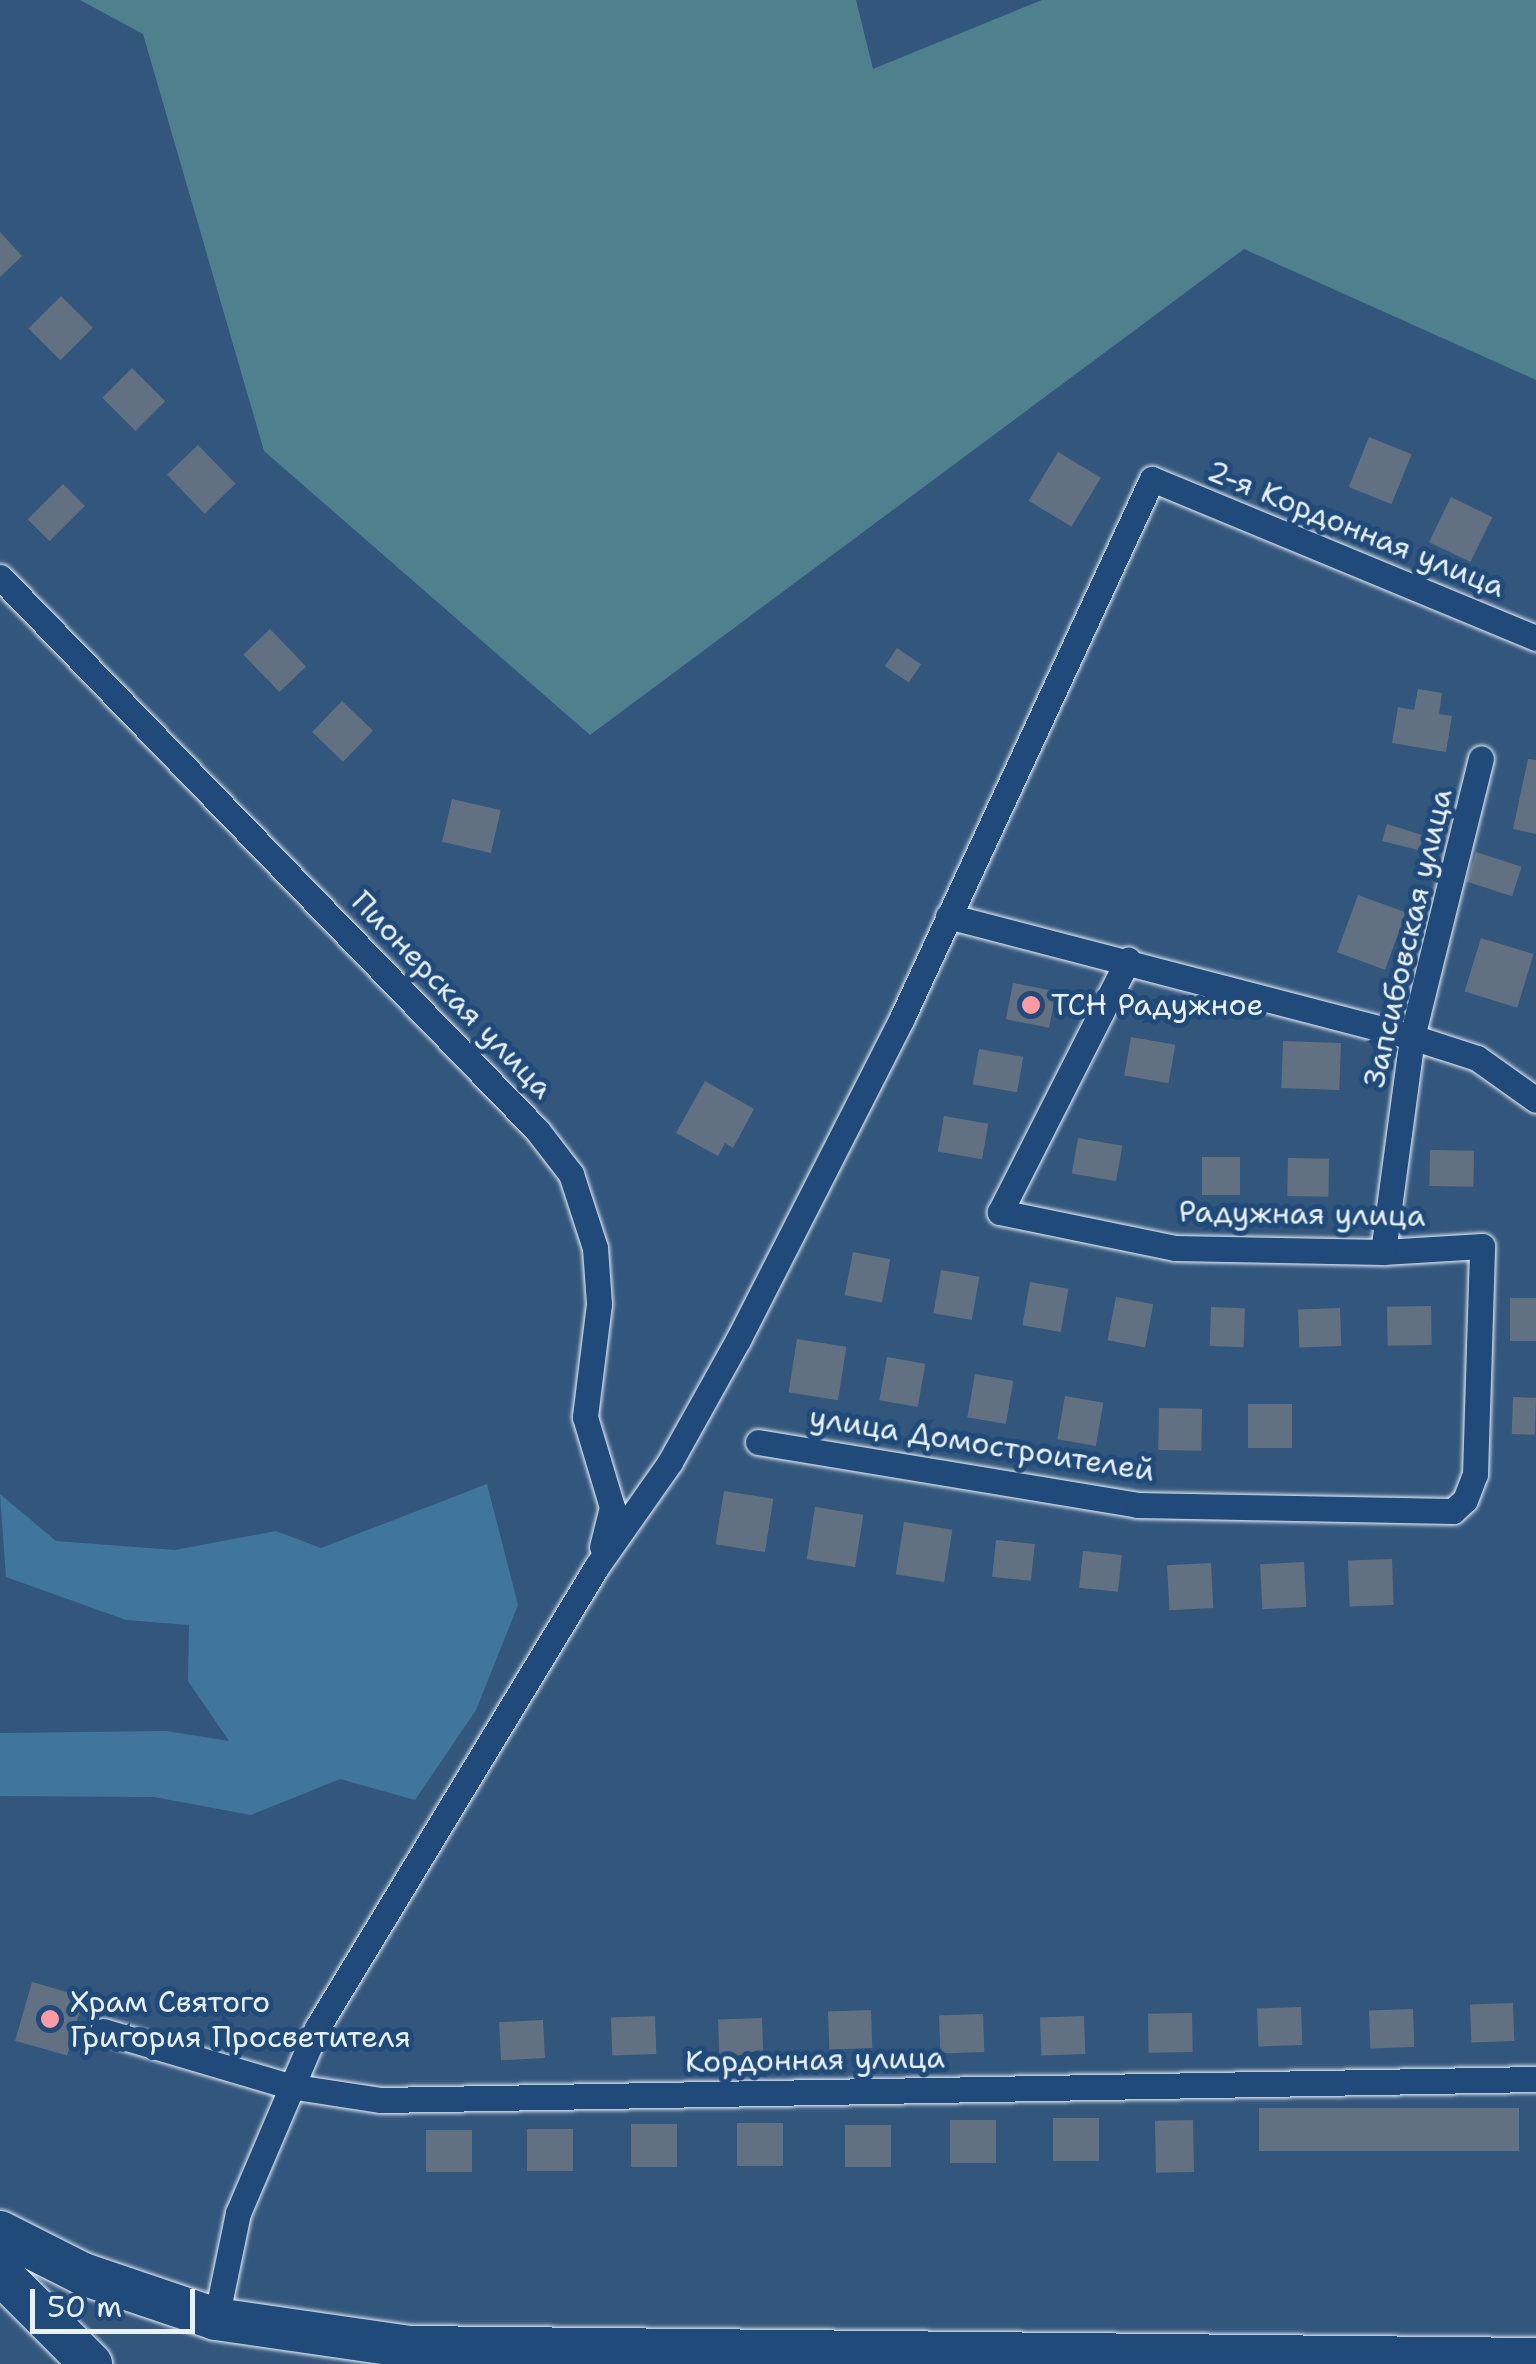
<!DOCTYPE html>
<html>
<head>
<meta charset="utf-8">
<style>
  body { margin:0 }
  #map { position:relative; width:1536px; height:2364px; overflow:hidden; background:#33567c; font-family:"Shantell Sans",sans-serif }
  div>[style] { position:absolute }
  [style*='--x'] { left:calc(var(--x)*1px); top:calc(var(--y)*1px); width:calc(var(--w)*1px); rotate:calc(var(--a)*1deg) }
  .green>* { inset:0; background:#4e818d }
  .water>* { inset:0; background:#40769c }
  .building>* { inset:0; background:#627182; transform-origin:0 0 }
  .roads { filter:drop-shadow(0 0 2px #e8f1f8) drop-shadow(0 0 2px #e8f1f8) }
  .street>* { height:25px; margin:-12.5px; padding:0 12.5px; transform-origin:12.5px; border-radius:12.5px; background:#1f4a7a }
  .primary>* { height:42px; margin:-21px; padding:0 21px; transform-origin:21px; border-radius:21px; background:#1f4a7a }
  .dots>* { width:28px; height:28px; translate:-50% -50%; box-sizing:border-box; border:5px solid #1f4a7a; border-radius:50% }
  span { translate:-50% -50%; white-space:nowrap; text-align:center; line-height:1.15; -webkit-text-stroke:10px #1f4a7a; paint-order:stroke }
  .street-label { font-size:30px; color:#e8f1f8 }
  .poi-label { font-size:30px; color:#e8f1f8 }
  .left { translate:0 -50%; text-align:left }
  .scale { position:absolute; left:30px; top:2289px; width:165px; height:45px; box-sizing:border-box; border:5px solid #e8f1f8; border-top:0; padding-left:12px; font-size:30px; line-height:35px; white-space:nowrap; color:#e8f1f8; -webkit-text-stroke:8px #1f4a7a; paint-order:stroke }
</style>
</head>
<body>
<div id="map">
  <div class="green">
    <i style="clip-path:polygon(80px 0,856px 0,873px 69px,1042px 0,1536px 0,1536px 380px,1244px 249px,590px 735px,264px 451px,143px 34px)"></i>
  </div>
  <div class="water">
    <i style="clip-path:polygon(487px 1484px,518px 1605px,476px 1710px,415px 1800px,340px 1779px,251px 1815px,154px 1797px,0 1796px,0 1733px,166px 1731px,229px 1741px,188px 1681px,189px 1625px,126px 1620px,6px 1577px,0 1494px,56px 1541px,175px 1550px,276px 1531px,321px 1548px)"></i>
  </div>
  <div class="building">
    <i style="clip-path:polygon(0 232px,22px 256px,0 277px)"></i>
    <i style="left:61px;top:296px;width:45px;height:46px;rotate:45deg"></i>
    <i style="left:132px;top:368px;width:47px;height:42px;rotate:45deg"></i>
    <i style="left:1369px;top:437px;width:46px;height:54px;rotate:22deg"></i>
    <i style="left:198px;top:445px;width:54px;height:43px;rotate:46deg"></i>
    <i style="left:1058px;top:452px;width:50px;height:57px;rotate:31deg"></i>
    <i style="left:63px;top:484px;width:31px;height:50px;rotate:45deg"></i>
    <i style="left:1451px;top:497px;width:46px;height:50px;rotate:26deg"></i>
    <i style="left:270px;top:629px;width:52px;height:37px;rotate:46deg"></i>
    <i style="left:897px;top:648px;width:29px;height:22px;rotate:34deg"></i>
    <i style="clip-path:polygon(1418px 689px,1442px 693px,1439px 714px,1452px 716px,1446px 752px,1392px 743px,1398px 707px,1414px 710px)"></i>
    <i style="left:342px;top:701px;width:43px;height:43px;rotate:44deg"></i>
    <i style="clip-path:polygon(1528px 759px,1536px 760px,1536px 834px,1513px 829px)"></i>
    <i style="left:452px;top:799px;width:50px;height:44px;rotate:13deg"></i>
    <i style="clip-path:polygon(1387px 824px,1438px 840px,1434px 854px,1382px 841px)"></i>
    <i style="left:1476px;top:852px;width:48px;height:31px;rotate:18deg"></i>
    <i style="left:1358px;top:895px;width:51px;height:61px;rotate:20deg"></i>
    <i style="left:1481px;top:938px;width:55px;height:56px;rotate:17deg"></i>
    <i style="left:1013px;top:983px;width:44px;height:37px;rotate:11deg"></i>
    <i style="left:1131px;top:1037px;width:45px;height:39px;rotate:10deg"></i>
    <i style="left:1283px;top:1041px;width:58px;height:47px;rotate:2deg"></i>
    <i style="left:979px;top:1049px;width:45px;height:36px;rotate:10deg"></i>
    <i style="clip-path:polygon(705px 1081px,754px 1109px,733px 1148px,725px 1143px,718px 1156px,676px 1133px)"></i>
    <i style="left:944px;top:1116px;width:45px;height:36px;rotate:10deg"></i>
    <i style="left:1078px;top:1138px;width:45px;height:36px;rotate:10deg"></i>
    <i style="left:1430px;top:1150px;width:44px;height:36px;rotate:1deg"></i>
    <i style="left:1202px;top:1157px;width:38px;height:38px"></i>
    <i style="left:1288px;top:1158px;width:41px;height:38px;rotate:1deg"></i>
    <i style="left:853px;top:1252px;width:38px;height:44px;rotate:11deg"></i>
    <i style="left:941px;top:1270px;width:39px;height:44px;rotate:10deg"></i>
    <i style="left:1030px;top:1282px;width:39px;height:44px;rotate:10deg"></i>
    <i style="left:1116px;top:1297px;width:38px;height:44px;rotate:11deg"></i>
    <i style="left:1510px;top:1298px;width:26px;height:43px"></i>
    <i style="left:1431px;top:1306px;width:39px;height:44px;rotate:89deg"></i>
    <i style="left:1211px;top:1307px;width:34px;height:39px;rotate:2deg"></i>
    <i style="left:1340px;top:1308px;width:38px;height:42px;rotate:88deg"></i>
    <i style="left:797px;top:1339px;width:50px;height:54px;rotate:9deg"></i>
    <i style="left:887px;top:1357px;width:39px;height:44px;rotate:10deg"></i>
    <i style="left:975px;top:1374px;width:39px;height:44px;rotate:10deg"></i>
    <i style="left:1065px;top:1396px;width:39px;height:44px;rotate:10deg"></i>
    <i style="left:1513px;top:1397px;width:23px;height:37px;rotate:2deg"></i>
    <i style="left:1248px;top:1404px;width:44px;height:44px"></i>
    <i style="left:1159px;top:1408px;width:43px;height:42px;rotate:1deg"></i>
    <i style="left:724px;top:1491px;width:50px;height:54px;rotate:9deg"></i>
    <i style="left:815px;top:1507px;width:49px;height:53px;rotate:9deg"></i>
    <i style="left:904px;top:1522px;width:49px;height:53px;rotate:9deg"></i>
    <i style="left:996px;top:1540px;width:39px;height:37px;rotate:6deg"></i>
    <i style="left:1083px;top:1551px;width:39px;height:37px;rotate:6deg"></i>
    <i style="left:1392px;top:1559px;width:46px;height:44px;rotate:88deg"></i>
    <i style="left:1304px;top:1562px;width:45px;height:44px;rotate:87deg"></i>
    <i style="left:1211px;top:1563px;width:45px;height:44px;rotate:87deg"></i>
    <i style="left:32px;top:1982px;width:54px;height:61px;rotate:16deg"></i>
    <i style="left:1513px;top:2003px;width:38px;height:43px;rotate:88deg"></i>
    <i style="left:1301px;top:2007px;width:38px;height:44px;rotate:88deg"></i>
    <i style="left:1413px;top:2009px;width:38px;height:44px;rotate:88deg"></i>
    <i style="left:871px;top:2010px;width:38px;height:43px;rotate:88deg"></i>
    <i style="left:1192px;top:2013px;width:39px;height:44px;rotate:89deg"></i>
    <i style="left:983px;top:2014px;width:38px;height:44px;rotate:88deg"></i>
    <i style="left:655px;top:2016px;width:38px;height:44px;rotate:88deg"></i>
    <i style="left:1084px;top:2016px;width:38px;height:44px;rotate:88deg"></i>
    <i style="left:762px;top:2018px;width:38px;height:44px;rotate:88deg"></i>
    <i style="left:543px;top:2020px;width:38px;height:44px;rotate:87deg"></i>
    <i style="left:1259px;top:2108px;width:260px;height:43px"></i>
    <i style="left:1053px;top:2118px;width:46px;height:43px"></i>
    <i style="left:996px;top:2120px;width:43px;height:46px;rotate:90deg"></i>
    <i style="left:1193px;top:2120px;width:52px;height:38px;rotate:89deg"></i>
    <i style="left:737px;top:2123px;width:46px;height:43px"></i>
    <i style="left:631px;top:2124px;width:46px;height:43px"></i>
    <i style="left:845px;top:2125px;width:46px;height:42px"></i>
    <i style="left:527px;top:2129px;width:46px;height:42px"></i>
    <i style="left:426px;top:2130px;width:46px;height:42px"></i>
  </div>
  <div class="roads">
    <div class="street">
      <i style="--x:0;--y:577;--w:771;--a:45.84"></i>
      <i style="--x:537;--y:1130;--w:56;--a:52.3"></i>
      <i style="--x:571;--y:1174;--w:78;--a:72"></i>
      <i style="--x:595;--y:1248;--w:56;--a:85.9"></i>
      <i style="--x:599;--y:1304;--w:114;--a:97.1"></i>
      <i style="--x:585;--y:1417;--w:94;--a:73.3"></i>
      <i style="--x:612;--y:1507;--w:41;--a:104"></i>
      <i style="--x:948;--y:916;--w:480;--a:14.6"></i>
      <i style="--x:1412;--y:1037;--w:68;--a:17.9"></i>
      <i style="--x:1477;--y:1058;--w:72;--a:35.4"></i>
      <i style="--x:1383;--y:1252;--w:217;--a:-82.3"></i>
      <i style="--x:1412;--y:1037;--w:287;--a:-76.1"></i>
      <i style="--x:758;--y:1442;--w:384;--a:9.4"></i>
      <i style="--x:1137;--y:1505;--w:316;--a:1.1"></i>
      <i style="--x:1453;--y:1511;--w:16;--a:-43"></i>
      <i style="--x:1465;--y:1500;--w:28;--a:-69"></i>
      <i style="--x:1475;--y:1474;--w:228;--a:-88.2"></i>
      <i style="--x:1482;--y:1246;--w:99;--a:176.5"></i>
      <i style="--x:1383;--y:1252;--w:208;--a:-178.9"></i>
      <i style="--x:1175;--y:1248;--w:179;--a:-168.4"></i>
      <i style="--x:1000;--y:1212;--w:283;--a:-63.1"></i>
      <i style="--x:103;--y:2031;--w:194;--a:16.5"></i>
      <i style="--x:289;--y:2086;--w:93;--a:8.7"></i>
      <i style="--x:381;--y:2100;--w:1155;--a:-1.04"></i>
      <i style="--x:216;--y:2319;--w:108;--a:-78.3"></i>
      <i style="--x:238;--y:2213;--w:201;--a:-66.9"></i>
      <i style="--x:317;--y:2028;--w:540;--a:-58.78"></i>
      <i style="--x:597;--y:1566;--w:127;--a:-54.9"></i>
      <i style="--x:670;--y:1462;--w:140;--a:-60.9"></i>
      <i style="--x:738;--y:1340;--w:361;--a:-63"></i>
      <i style="--x:902;--y:1018;--w:594;--a:-65.12"></i>
      <i style="--x:1152;--y:479;--w:416;--a:22.5"></i>
    </div>
    <div class="primary">
      <i style="--x:0;--y:2232;--w:93;--a:26.8"></i>
      <i style="--x:83;--y:2274;--w:140;--a:18.7"></i>
      <i style="--x:216;--y:2319;--w:196;--a:8.2"></i>
      <i style="--x:410;--y:2347;--w:1126;--a:0.61"></i>
      <i style="--x:0;--y:2273;--w:129;--a:45"></i>
    </div>
  </div>
  <div class="dots">
    <i style="left:1031px;top:1005px;background:#ff9aa2"></i>
    <i style="left:50px;top:2019px;background:#ff9aa2"></i>
  </div>
  <div class="street-label">
    <span style="left:1356px;top:529px;rotate:22deg">2-я Кордонная улица</span>
    <span style="left:1408px;top:938px;rotate:-77deg">Запсибовская улица</span>
    <span style="left:452px;top:995px;rotate:46deg">Пионерская улица</span>
    <span style="left:1302px;top:1214px;rotate:1deg">Радужная улица</span>
    <span style="left:982px;top:1444px;rotate:9deg">улица Домостроителей</span>
    <span style="left:815px;top:2060px;rotate:-1deg">Кордонная улица</span>
  </div>
  <div class="poi-label">
    <span class="left" style="left:1051px;top:1005px">ТСН Радужное</span>
    <span class="left" style="left:70px;top:2019px">Храм Святого<br>Григория Просветителя</span>
  </div>
  <div class="scale">50 m</div>
</div>
</body>
</html>
